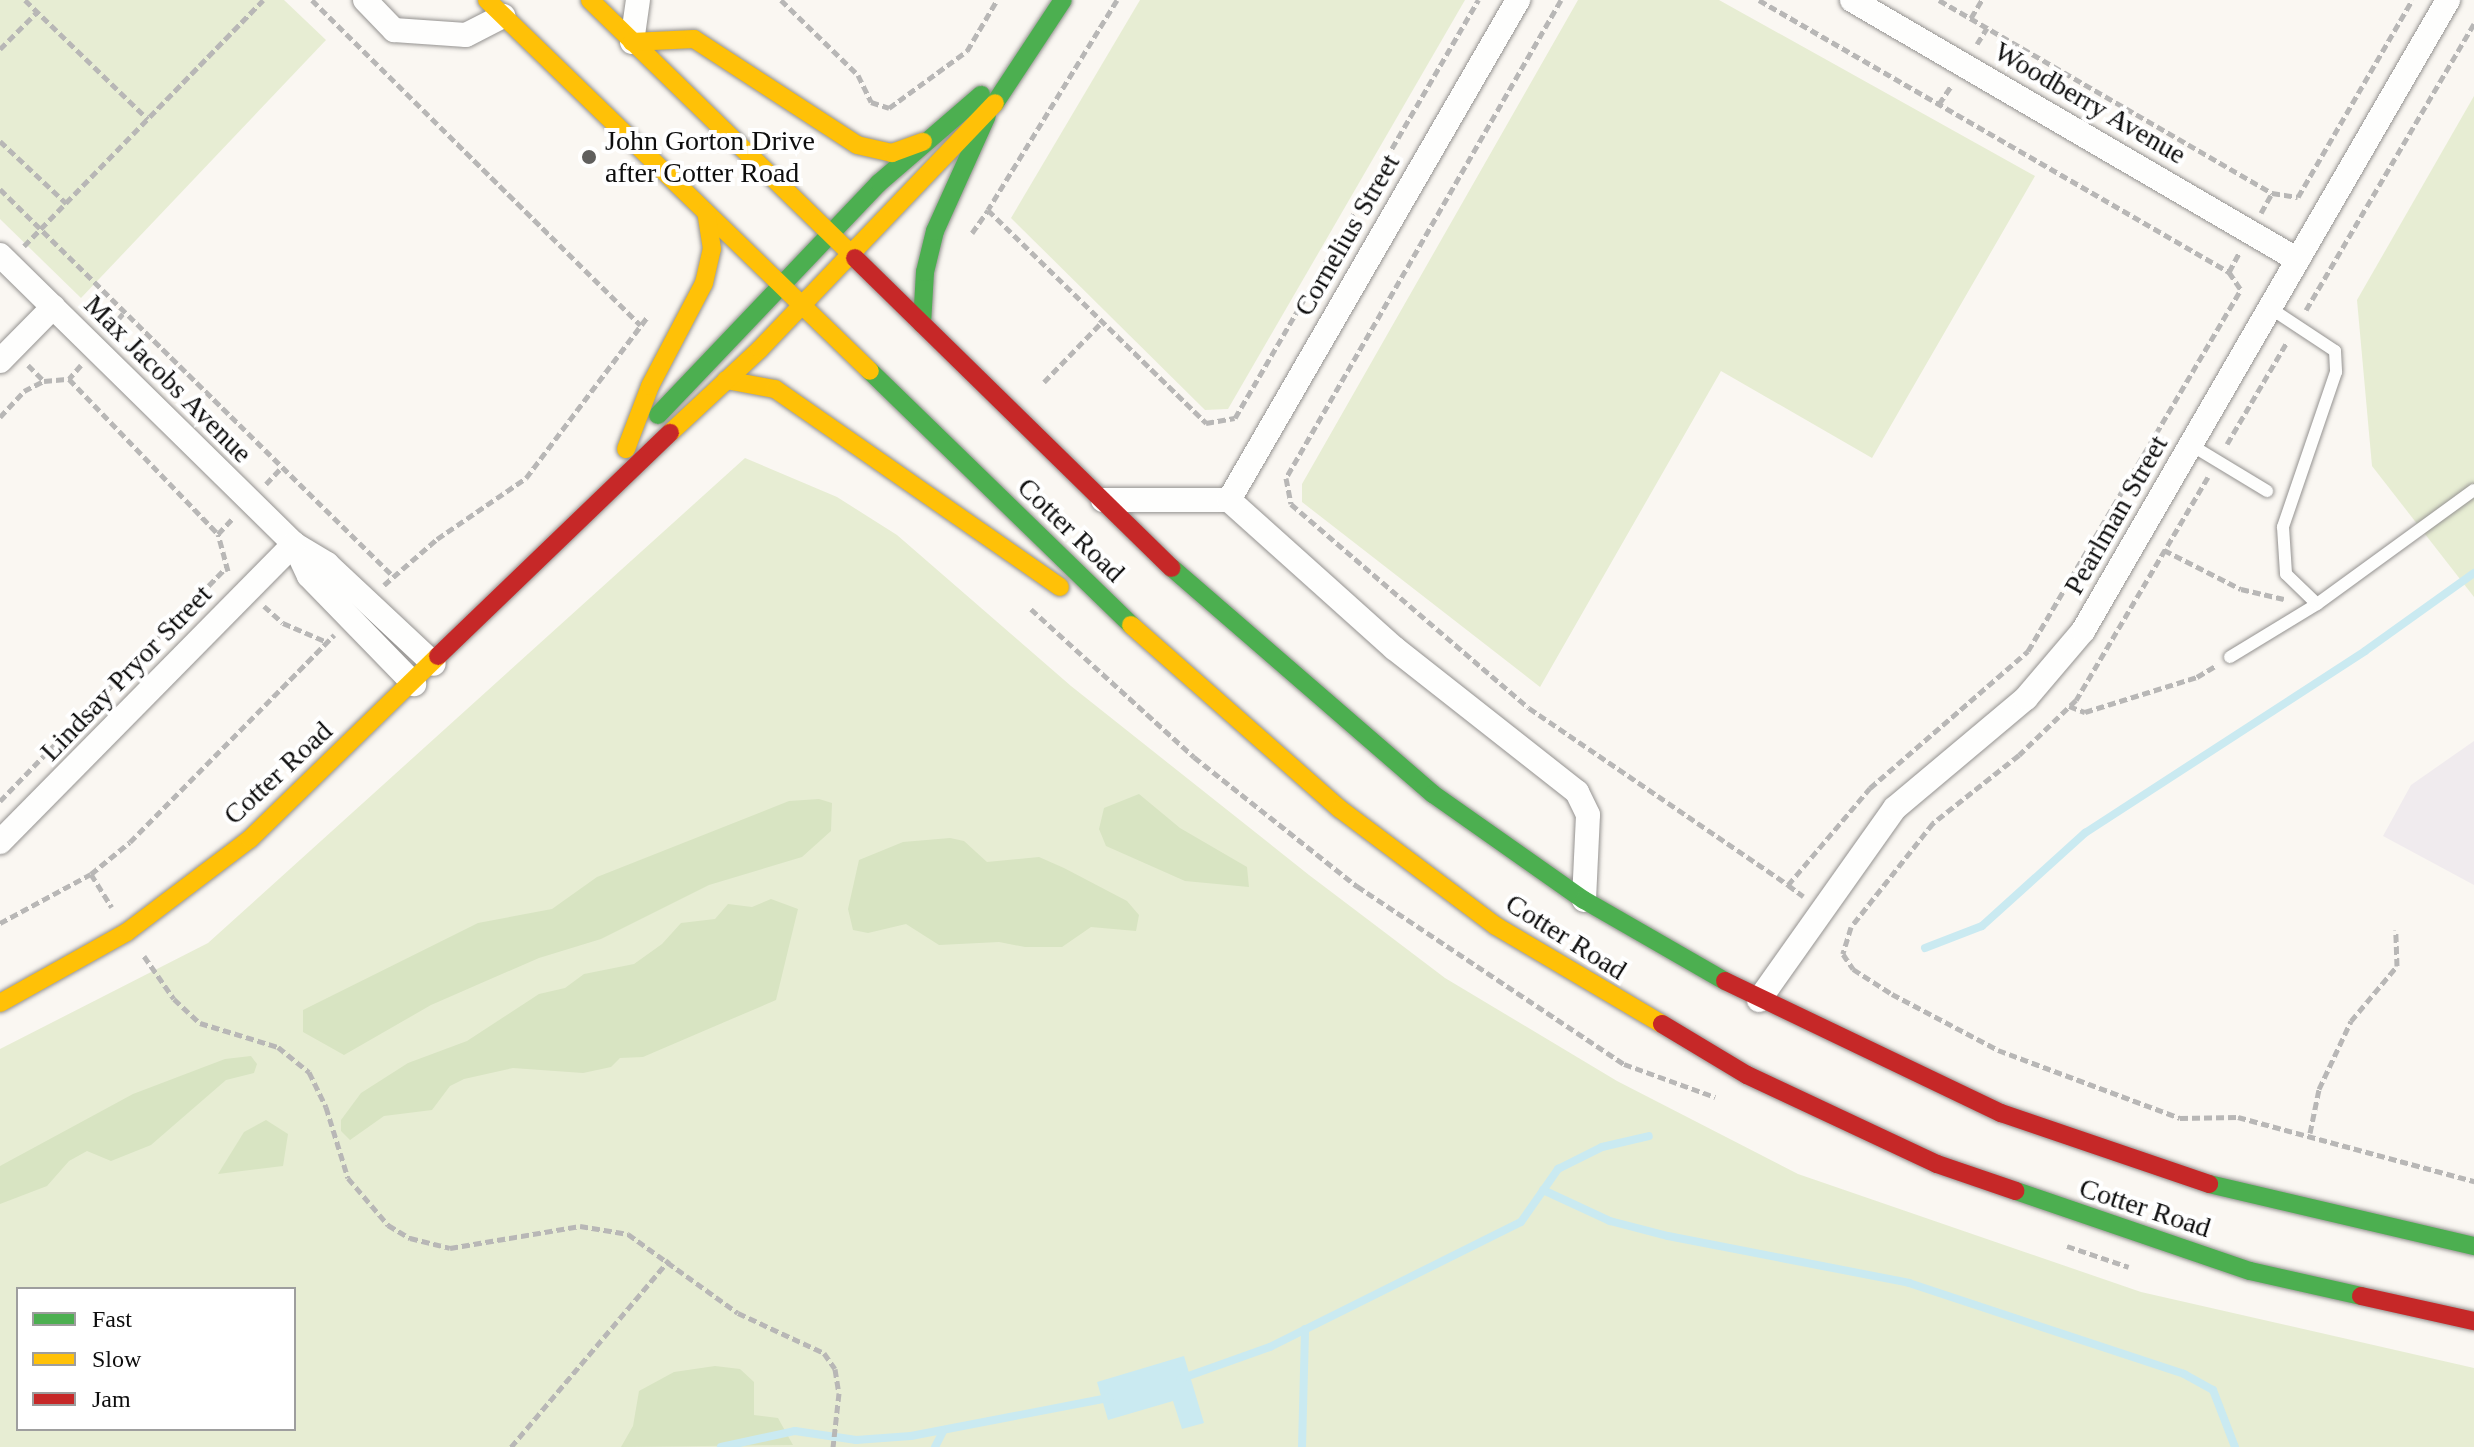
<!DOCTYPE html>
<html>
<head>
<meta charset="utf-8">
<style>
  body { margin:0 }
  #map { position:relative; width:2474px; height:1447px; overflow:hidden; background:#faf7f2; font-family:"Times New Roman",serif }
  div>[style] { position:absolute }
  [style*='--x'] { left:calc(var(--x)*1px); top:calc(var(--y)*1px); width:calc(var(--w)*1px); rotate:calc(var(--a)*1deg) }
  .industrial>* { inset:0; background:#f0ebee }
  .green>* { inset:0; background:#e7edd3 }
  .forest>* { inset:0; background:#d8e4c2 }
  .water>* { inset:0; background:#caeaf1 }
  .stream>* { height:8px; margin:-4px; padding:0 4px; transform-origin:4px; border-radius:4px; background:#caeaf1 }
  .path>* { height:5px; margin-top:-2.5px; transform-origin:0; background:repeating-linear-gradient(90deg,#b8b7b6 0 8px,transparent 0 12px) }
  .roads { filter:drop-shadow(0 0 2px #949290) drop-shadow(0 0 2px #949290) }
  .lane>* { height:12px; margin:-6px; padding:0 6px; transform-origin:6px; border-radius:6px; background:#fefefd }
  .street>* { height:24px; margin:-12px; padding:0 12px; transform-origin:12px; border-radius:12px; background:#fefefd }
  .fast>* { height:18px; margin:-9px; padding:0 9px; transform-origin:9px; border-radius:9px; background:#4caf50 }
  .slow>* { height:18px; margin:-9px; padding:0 9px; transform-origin:9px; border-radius:9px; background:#ffc107 }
  .jam>* { height:18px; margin:-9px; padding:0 9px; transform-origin:9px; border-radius:9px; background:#c62828 }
  .dots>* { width:22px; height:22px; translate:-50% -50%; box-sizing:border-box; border:4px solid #fff; border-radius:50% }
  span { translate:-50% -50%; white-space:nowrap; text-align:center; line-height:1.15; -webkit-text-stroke:8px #fff; paint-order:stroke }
  .street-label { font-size:28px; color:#0d0d0d }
  .poi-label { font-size:28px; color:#0d0d0d }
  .left { translate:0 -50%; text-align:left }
  .legend { position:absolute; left:16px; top:1287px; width:280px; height:144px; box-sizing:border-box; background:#fff; border:2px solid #9e9e9e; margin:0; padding:10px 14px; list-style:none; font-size:24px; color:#0d0d0d }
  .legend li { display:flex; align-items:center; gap:16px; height:40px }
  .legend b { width:40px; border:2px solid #9e9e9e }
</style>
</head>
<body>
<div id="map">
  <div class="industrial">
    <i style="clip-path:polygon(2474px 741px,2474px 885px,2383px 836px,2411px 785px)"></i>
  </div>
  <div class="green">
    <i style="clip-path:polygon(0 0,284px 0,326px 40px,81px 298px,0 219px)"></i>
    <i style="clip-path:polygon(1140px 0,1465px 0,1228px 409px,1205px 410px,1011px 218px)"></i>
    <i style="clip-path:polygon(1578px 0,1719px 0,2035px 176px,1872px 458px,1721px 371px,1540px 687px,1302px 502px,1302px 484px)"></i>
    <i style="clip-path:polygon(2474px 96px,2474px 597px,2372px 466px,2357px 300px)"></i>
    <i style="clip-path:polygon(evenodd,745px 458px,837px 497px,897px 535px,1071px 686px,1309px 875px,1445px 978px,1617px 1081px,1798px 1174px,2141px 1292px,2474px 1368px,2474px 1447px,0 1447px,0 1049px,208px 943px,745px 458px,18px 1289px,294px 1289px,294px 1429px,18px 1429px,18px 1289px)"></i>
  </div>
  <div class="forest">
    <i style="clip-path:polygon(1139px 794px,1180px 828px,1247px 867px,1249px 887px,1185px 881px,1106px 846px,1099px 829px,1104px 808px)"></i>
    <i style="clip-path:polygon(819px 799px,832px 803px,831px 831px,802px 857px,709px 885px,601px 939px,539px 958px,431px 1005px,344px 1055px,303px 1032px,303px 1010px,478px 923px,552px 909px,597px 877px,789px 801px)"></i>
    <i style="clip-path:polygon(950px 838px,964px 841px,987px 862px,1039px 857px,1064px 868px,1127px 901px,1139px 915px,1136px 931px,1091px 927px,1062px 947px,1025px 947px,999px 942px,939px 945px,906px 924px,868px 933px,853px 930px,848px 909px,859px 860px,903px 842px)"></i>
    <i style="clip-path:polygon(771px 899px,798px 909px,776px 1000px,643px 1057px,620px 1058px,611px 1067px,583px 1073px,513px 1068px,464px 1079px,450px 1086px,432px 1110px,384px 1116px,350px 1140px,341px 1131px,341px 1120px,361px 1093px,408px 1063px,467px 1041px,539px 994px,565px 988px,584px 974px,634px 964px,662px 944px,681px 923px,715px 919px,728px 904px,752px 907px)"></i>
    <i style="clip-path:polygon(251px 1056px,257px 1064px,254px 1073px,226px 1080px,151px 1145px,111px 1161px,87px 1151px,69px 1161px,47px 1186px,0 1204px,0 1166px,133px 1094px,225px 1059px)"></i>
    <i style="clip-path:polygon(266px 1120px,288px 1134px,283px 1166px,218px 1174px,244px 1132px)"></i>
    <i style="clip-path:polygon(715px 1366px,740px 1369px,754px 1382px,754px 1415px,778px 1418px,793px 1445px,621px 1447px,633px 1426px,639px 1391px,674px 1372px)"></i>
  </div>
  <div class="water">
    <i style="clip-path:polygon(1184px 1356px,1204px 1423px,1182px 1429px,1173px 1401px,1108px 1420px,1097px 1382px)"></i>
  </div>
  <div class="stream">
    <i style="--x:1925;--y:948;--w:61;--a:-21.1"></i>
    <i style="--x:1982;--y:926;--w:139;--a:-42.1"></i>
    <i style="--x:2085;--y:833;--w:334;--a:-33"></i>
    <i style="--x:2365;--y:651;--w:134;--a:-35.6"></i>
    <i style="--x:1543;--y:1190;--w:74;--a:24.8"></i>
    <i style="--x:1610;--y:1221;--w:60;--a:14.5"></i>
    <i style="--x:1668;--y:1236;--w:246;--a:11"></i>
    <i style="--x:1909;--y:1283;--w:290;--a:18.3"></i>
    <i style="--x:2184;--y:1374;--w:33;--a:29"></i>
    <i style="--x:2213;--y:1390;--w:61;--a:68.9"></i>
    <i style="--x:1180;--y:1379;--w:96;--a:-19.6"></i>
    <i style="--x:1270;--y:1347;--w:280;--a:-26.5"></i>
    <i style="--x:1521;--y:1222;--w:65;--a:-55.1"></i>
    <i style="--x:1558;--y:1169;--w:49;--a:-26.6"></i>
    <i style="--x:1602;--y:1147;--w:48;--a:-13.2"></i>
    <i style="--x:721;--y:1447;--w:76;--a:-12.2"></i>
    <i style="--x:795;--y:1431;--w:62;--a:8.4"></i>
    <i style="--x:856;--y:1440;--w:55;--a:-4.2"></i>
    <i style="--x:911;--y:1436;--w:202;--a:-10.9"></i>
    <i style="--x:935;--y:1447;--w:18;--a:-63"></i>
    <i style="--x:1302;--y:1447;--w:118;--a:-88.5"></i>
  </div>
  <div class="path">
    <i style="--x:25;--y:0;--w:171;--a:44.1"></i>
    <i style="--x:312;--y:0;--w:462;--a:44.7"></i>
    <i style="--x:781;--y:0;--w:107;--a:44.2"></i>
    <i style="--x:858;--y:75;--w:30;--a:64"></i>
    <i style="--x:871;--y:102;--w:19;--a:18"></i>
    <i style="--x:889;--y:108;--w:97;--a:-36.2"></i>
    <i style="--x:967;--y:51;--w:59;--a:-59.5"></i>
    <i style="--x:1117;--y:0;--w:246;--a:121.6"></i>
    <i style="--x:988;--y:210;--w:305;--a:44.3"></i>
    <i style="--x:1206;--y:423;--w:29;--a:-10"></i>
    <i style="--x:1235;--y:418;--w:484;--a:-59.8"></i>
    <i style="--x:1561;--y:0;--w:551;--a:119.91"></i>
    <i style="--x:1286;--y:478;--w:26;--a:79"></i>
    <i style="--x:1291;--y:504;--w:313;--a:40.6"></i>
    <i style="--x:1529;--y:708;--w:314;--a:34.3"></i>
    <i style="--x:1788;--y:885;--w:127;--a:-49.8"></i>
    <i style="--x:1870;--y:788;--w:209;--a:-40.9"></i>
    <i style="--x:2028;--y:651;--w:418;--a:-59.5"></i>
    <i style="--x:1759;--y:0;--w:543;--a:30.06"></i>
    <i style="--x:2229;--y:272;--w:23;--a:56"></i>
    <i style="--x:1939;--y:0;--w:385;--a:30.1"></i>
    <i style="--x:2272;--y:193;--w:26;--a:9"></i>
    <i style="--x:2298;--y:197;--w:228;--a:-59.9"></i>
    <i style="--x:1971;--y:18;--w:21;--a:-59"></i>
    <i style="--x:1977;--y:44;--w:19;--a:-58"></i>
    <i style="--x:0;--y:49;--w:52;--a:-45"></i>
    <i style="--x:1939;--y:104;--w:22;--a:-56"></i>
    <i style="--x:0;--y:141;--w:91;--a:43.2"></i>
    <i style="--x:0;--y:189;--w:552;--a:44.56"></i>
    <i style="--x:2261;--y:213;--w:23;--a:-61"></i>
    <i style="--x:972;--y:233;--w:28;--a:-55"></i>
    <i style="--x:24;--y:246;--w:343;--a:-45.8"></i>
    <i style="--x:2229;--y:272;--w:21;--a:-62"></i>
    <i style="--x:2306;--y:310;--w:332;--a:-59.6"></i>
    <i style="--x:110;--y:329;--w:23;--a:-50"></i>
    <i style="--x:28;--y:365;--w:23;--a:45"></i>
    <i style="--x:81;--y:365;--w:18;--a:131"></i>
    <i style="--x:69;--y:379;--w:215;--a:46.1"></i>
    <i style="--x:1044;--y:382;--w:82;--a:-46"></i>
    <i style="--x:0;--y:417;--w:35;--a:-47"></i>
    <i style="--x:24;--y:391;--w:22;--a:-27"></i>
    <i style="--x:44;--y:381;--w:25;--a:-5"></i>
    <i style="--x:2227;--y:444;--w:118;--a:-59.5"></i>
    <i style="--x:2208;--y:477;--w:259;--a:120.6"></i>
    <i style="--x:2076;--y:700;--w:79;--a:136"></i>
    <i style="--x:2019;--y:755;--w:110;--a:141.7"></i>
    <i style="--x:1933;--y:823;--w:132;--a:128.3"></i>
    <i style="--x:1851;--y:927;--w:28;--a:107"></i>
    <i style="--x:1843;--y:954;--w:18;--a:56"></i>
    <i style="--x:1853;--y:969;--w:46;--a:32.7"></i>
    <i style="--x:1892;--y:994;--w:120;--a:27.8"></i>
    <i style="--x:1998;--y:1050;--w:194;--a:20.5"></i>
    <i style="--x:2180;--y:1118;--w:58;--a:-1"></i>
    <i style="--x:2238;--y:1117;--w:245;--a:15.2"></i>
    <i style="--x:266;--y:484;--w:23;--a:-47"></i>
    <i style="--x:2164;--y:550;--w:86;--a:26.9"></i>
    <i style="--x:2241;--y:589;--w:44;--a:13.1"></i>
    <i style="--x:228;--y:571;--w:38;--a:-105"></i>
    <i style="--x:218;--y:534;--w:23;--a:-47"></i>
    <i style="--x:384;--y:585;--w:70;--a:-41"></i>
    <i style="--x:437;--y:539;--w:108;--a:-34.4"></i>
    <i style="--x:526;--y:478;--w:203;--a:-53"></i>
    <i style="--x:264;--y:606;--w:25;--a:42"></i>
    <i style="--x:283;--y:623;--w:48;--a:23.4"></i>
    <i style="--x:1031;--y:609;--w:220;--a:42.2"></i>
    <i style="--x:1194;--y:757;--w:208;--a:38.4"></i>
    <i style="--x:1357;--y:886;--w:321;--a:33.7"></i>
    <i style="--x:1624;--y:1064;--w:97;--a:19.9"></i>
    <i style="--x:2069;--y:706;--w:17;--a:21"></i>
    <i style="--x:2085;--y:712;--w:117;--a:-17.4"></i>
    <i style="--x:2197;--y:677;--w:23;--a:-31"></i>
    <i style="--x:0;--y:801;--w:325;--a:-45.9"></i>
    <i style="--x:91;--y:874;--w:39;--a:58"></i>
    <i style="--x:1788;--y:885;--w:19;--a:36"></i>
    <i style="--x:0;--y:923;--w:103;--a:-28.3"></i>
    <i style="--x:91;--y:874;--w:50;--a:-39.4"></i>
    <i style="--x:130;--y:842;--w:291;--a:-45.4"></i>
    <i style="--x:144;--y:956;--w:52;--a:55.1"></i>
    <i style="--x:174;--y:999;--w:35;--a:43"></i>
    <i style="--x:200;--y:1023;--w:82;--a:17.1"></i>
    <i style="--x:278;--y:1047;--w:40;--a:39"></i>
    <i style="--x:309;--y:1072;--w:39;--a:64"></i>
    <i style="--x:326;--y:1107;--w:74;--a:72.8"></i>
    <i style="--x:348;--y:1178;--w:62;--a:49.6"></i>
    <i style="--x:388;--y:1225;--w:26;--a:31"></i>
    <i style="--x:410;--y:1238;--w:41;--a:14"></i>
    <i style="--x:450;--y:1248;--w:132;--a:-9.6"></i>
    <i style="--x:580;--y:1226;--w:49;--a:9.5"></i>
    <i style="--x:628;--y:1234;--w:135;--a:35.7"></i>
    <i style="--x:738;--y:1313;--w:95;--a:24.9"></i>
    <i style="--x:824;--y:1353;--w:19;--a:55"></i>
    <i style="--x:835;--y:1369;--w:24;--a:81"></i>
    <i style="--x:839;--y:1393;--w:54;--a:96.3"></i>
    <i style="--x:2310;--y:1133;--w:45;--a:-78.4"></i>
    <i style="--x:2319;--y:1089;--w:75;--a:-64.8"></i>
    <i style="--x:2351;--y:1021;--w:72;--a:-50.1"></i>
    <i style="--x:2397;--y:966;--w:36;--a:-92"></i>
    <i style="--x:2067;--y:1246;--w:65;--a:18.7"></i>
    <i style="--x:511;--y:1447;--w:245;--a:-49.8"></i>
  </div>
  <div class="roads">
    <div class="lane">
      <i style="--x:2270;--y:308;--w:78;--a:33.5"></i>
      <i style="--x:2335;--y:351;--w:21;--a:87"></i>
      <i style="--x:2336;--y:372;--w:164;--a:108.9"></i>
      <i style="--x:2283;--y:527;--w:47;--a:86.3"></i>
      <i style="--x:2286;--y:574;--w:43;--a:44.1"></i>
      <i style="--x:2191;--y:445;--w:89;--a:31.2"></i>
      <i style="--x:2230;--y:657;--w:102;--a:-31.3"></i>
      <i style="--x:2317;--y:604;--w:194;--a:-36"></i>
    </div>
    <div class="street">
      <i style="--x:365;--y:0;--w:42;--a:46"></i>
      <i style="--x:394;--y:30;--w:72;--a:4"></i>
      <i style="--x:466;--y:35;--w:42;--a:-27.2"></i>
      <i style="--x:1852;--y:0;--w:516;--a:30.24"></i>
      <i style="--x:632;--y:42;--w:42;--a:-81.9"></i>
      <i style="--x:0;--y:255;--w:412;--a:44.5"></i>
      <i style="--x:294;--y:544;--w:39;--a:31"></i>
      <i style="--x:327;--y:564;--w:146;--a:43.1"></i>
      <i style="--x:0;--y:361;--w:76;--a:-45.5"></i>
      <i style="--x:1103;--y:500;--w:126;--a:0"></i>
      <i style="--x:1229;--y:500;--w:222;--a:41.9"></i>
      <i style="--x:1394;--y:648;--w:233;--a:38.2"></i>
      <i style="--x:1577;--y:792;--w:25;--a:64"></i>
      <i style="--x:1588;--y:815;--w:85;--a:92.7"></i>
      <i style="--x:1229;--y:500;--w:578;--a:-59.97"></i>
      <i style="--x:294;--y:544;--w:35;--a:65"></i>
      <i style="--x:309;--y:576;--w:151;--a:45.8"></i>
      <i style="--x:0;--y:842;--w:419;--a:-45.4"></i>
      <i style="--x:1759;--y:1000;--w:235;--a:-54.7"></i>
      <i style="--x:1895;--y:808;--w:171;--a:-40"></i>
      <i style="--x:2026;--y:698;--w:88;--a:-49.6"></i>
      <i style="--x:2083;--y:631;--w:729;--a:-59.95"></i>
    </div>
    <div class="fast">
      <i style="--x:995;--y:103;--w:123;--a:-56.6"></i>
      <i style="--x:922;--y:324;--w:52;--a:-86.7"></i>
      <i style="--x:925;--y:272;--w:42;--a:-76.3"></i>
      <i style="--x:935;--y:231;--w:126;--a:-65.7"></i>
      <i style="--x:870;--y:371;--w:364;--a:44.2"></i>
      <i style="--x:658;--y:415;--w:320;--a:-46.4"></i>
      <i style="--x:879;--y:183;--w:135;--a:-40.8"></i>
      <i style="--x:1172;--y:568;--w:345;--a:40.9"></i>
      <i style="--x:1433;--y:794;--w:184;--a:35.1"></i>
      <i style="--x:1584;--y:900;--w:163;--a:29.9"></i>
      <i style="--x:2209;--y:1184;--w:272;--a:13.2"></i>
      <i style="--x:2016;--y:1191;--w:247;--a:18.9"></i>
      <i style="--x:2250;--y:1271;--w:114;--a:12.7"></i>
    </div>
    <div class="slow">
      <i style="--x:487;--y:0;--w:533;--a:44.09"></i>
      <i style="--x:590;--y:0;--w:370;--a:44.2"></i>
      <i style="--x:632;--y:42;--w:62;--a:-2.8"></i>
      <i style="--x:694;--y:39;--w:194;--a:33"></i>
      <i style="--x:857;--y:145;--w:36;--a:13"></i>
      <i style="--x:892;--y:153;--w:33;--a:-20"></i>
      <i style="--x:726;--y:380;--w:50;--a:10.4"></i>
      <i style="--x:775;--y:389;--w:347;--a:34.8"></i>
      <i style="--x:670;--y:433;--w:123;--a:-43"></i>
      <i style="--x:760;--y:349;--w:340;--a:-46.3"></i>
      <i style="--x:626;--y:449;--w:67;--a:-69.1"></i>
      <i style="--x:650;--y:386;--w:116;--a:-62.3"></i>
      <i style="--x:704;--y:283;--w:35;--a:-77"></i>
      <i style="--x:712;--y:249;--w:36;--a:-99"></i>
      <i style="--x:1131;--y:625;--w:278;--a:41.4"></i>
      <i style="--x:1340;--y:809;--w:195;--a:36.9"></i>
      <i style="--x:1496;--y:926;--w:193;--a:30.6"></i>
      <i style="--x:0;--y:1003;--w:145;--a:-29.2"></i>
      <i style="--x:127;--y:932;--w:154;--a:-37.1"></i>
      <i style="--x:250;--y:839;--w:262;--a:-44.2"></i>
    </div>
    <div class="jam">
      <i style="--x:855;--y:258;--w:443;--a:44.4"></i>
      <i style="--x:438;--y:656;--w:322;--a:-43.9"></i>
      <i style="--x:1725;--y:981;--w:306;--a:25.6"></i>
      <i style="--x:2001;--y:1113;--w:220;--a:18.8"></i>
      <i style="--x:1662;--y:1024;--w:99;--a:31"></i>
      <i style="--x:1747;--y:1075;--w:210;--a:25.1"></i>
      <i style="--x:1937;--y:1164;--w:83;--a:18.9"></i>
      <i style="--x:2361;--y:1296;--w:116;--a:12.5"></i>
    </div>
  </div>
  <div class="dots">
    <i style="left:589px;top:157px;background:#605f5d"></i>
  </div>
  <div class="street-label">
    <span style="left:2090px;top:103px;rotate:30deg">Woodberry Avenue</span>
    <span style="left:1347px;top:235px;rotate:-60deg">Cornelius Street</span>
    <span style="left:168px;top:379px;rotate:45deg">Max Jacobs Avenue</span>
    <span style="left:2116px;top:515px;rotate:-60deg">Pearlman Street</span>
    <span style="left:1071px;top:530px;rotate:44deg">Cotter Road</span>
    <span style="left:126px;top:673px;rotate:-46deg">Lindsay Pryor Street</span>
    <span style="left:278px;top:773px;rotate:-43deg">Cotter Road</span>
    <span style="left:1566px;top:937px;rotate:32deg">Cotter Road</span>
    <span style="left:2145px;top:1208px;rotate:18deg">Cotter Road</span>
  </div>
  <div class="poi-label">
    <span class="left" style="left:605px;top:157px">John Gorton Drive<br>after Cotter Road</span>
  </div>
  <ul class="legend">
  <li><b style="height:10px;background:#4caf50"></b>Fast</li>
  <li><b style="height:10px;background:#ffc107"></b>Slow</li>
  <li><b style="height:10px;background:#c62828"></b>Jam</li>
  </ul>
</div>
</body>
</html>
